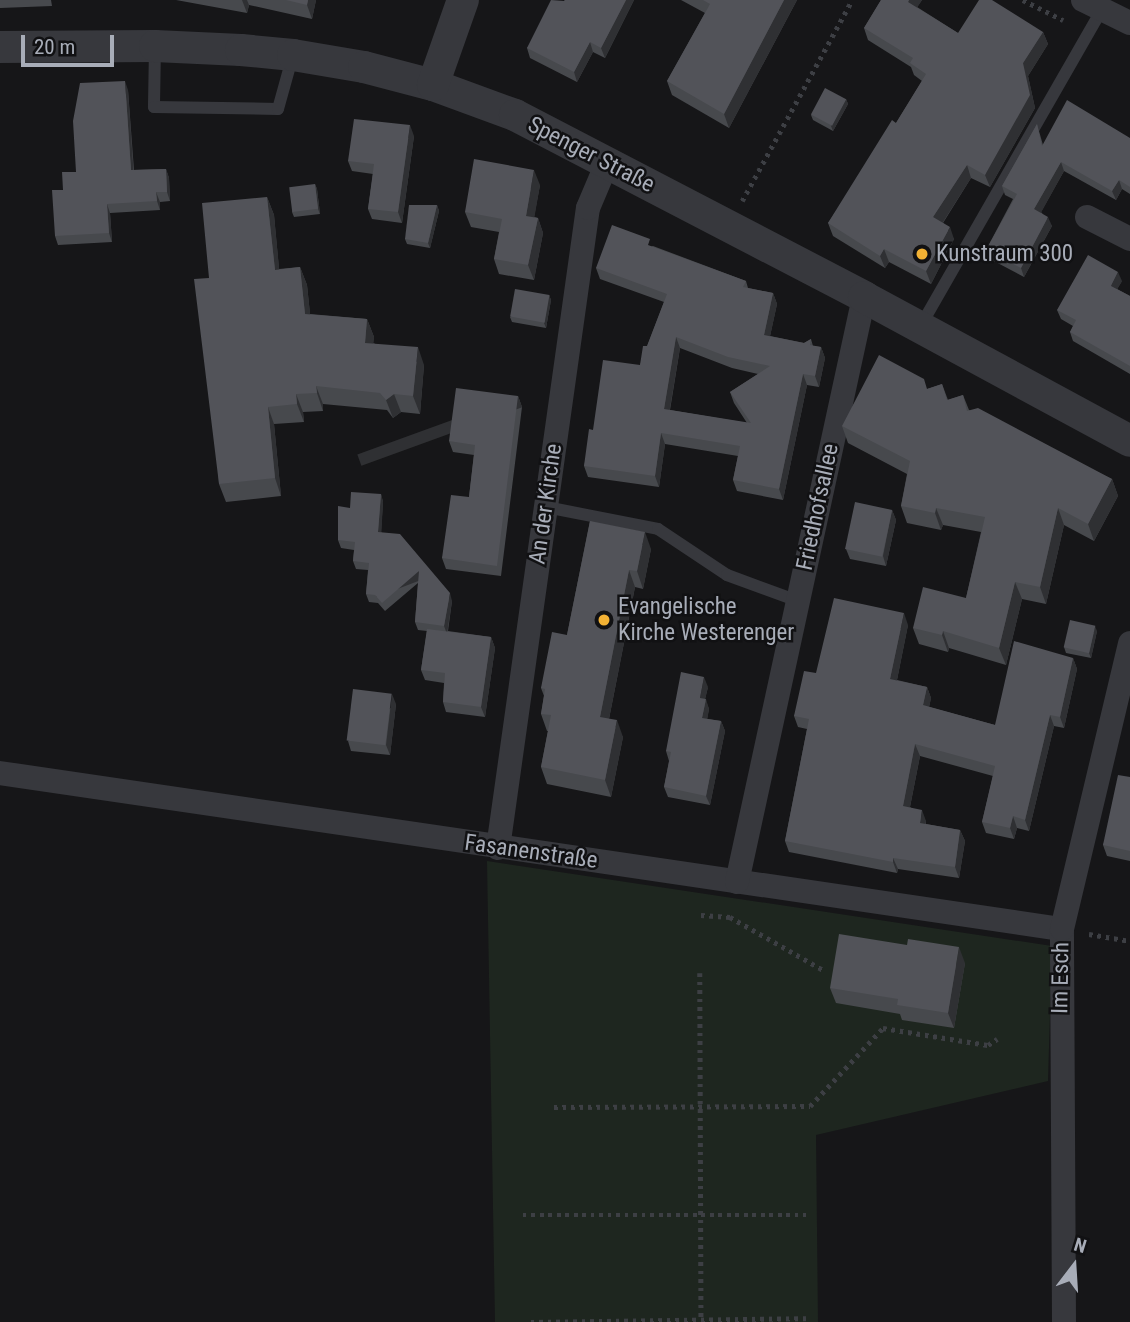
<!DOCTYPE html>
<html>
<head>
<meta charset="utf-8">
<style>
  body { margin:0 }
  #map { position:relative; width:1130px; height:1322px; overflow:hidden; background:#161618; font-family:"Roboto Condensed",sans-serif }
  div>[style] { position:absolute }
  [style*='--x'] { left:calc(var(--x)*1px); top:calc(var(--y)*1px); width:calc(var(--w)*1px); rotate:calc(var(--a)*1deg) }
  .green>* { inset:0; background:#1e261f }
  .path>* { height:4.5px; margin-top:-2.25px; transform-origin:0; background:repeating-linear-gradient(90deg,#3d3f44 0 3.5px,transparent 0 8.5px) }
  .service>* { height:12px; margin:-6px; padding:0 6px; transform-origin:6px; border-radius:6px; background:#37383d }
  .minor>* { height:24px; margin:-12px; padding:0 12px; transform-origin:12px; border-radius:12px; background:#37383d }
  .tertiary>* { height:32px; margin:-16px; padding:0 16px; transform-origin:16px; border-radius:16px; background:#37383d }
  .wall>* { inset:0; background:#47494d }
  .shaded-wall>* { inset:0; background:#2f3033; transform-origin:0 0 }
  .building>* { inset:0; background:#525359; transform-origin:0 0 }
  .dots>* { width:19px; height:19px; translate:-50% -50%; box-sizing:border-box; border:4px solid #111113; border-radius:50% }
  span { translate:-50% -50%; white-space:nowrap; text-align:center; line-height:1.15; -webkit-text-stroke:5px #111113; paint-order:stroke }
  .street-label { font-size:23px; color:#a8adb8 }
  .poi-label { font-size:23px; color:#a8adb8 }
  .left { translate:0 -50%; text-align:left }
  .north { position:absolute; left:1039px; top:1231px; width:70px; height:70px; -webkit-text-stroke:5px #111113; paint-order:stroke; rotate:17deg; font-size:19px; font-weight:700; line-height:28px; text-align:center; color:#a8adb8 }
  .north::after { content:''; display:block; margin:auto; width:24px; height:32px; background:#a8adb8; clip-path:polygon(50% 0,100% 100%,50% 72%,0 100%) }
  .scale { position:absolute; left:21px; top:35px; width:93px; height:32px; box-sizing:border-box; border:4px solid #a8adb8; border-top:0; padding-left:9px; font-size:21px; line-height:24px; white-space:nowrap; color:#a8adb8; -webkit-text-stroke:5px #111113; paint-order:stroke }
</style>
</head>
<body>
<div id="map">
  <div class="green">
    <i style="clip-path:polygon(487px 861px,1052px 946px,1048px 1081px,816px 1135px,818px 1322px,495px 1322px)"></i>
  </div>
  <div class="path">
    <i style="--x:1023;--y:0;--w:45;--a:26.6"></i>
    <i style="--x:742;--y:201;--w:229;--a:-61.3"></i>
    <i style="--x:701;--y:915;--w:29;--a:4"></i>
    <i style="--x:730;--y:917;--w:109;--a:29.6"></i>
    <i style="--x:1089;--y:934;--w:42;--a:9.7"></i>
    <i style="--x:700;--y:973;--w:349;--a:89.8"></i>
    <i style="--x:554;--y:1107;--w:256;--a:-0.2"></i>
    <i style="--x:810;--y:1106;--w:107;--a:-46.9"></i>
    <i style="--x:883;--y:1028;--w:106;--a:9.2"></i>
    <i style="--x:988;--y:1045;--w:11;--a:-34"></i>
    <i style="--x:523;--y:1215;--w:283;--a:0"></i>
    <i style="--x:531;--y:1322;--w:275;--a:-0.8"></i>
  </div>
  <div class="service">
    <i style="--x:155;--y:47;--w:60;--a:91"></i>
    <i style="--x:154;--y:107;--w:124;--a:0.9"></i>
    <i style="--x:278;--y:109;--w:56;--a:-74.5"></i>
    <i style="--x:920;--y:327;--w:366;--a:-60.2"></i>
    <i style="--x:546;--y:507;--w:114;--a:11.1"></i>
    <i style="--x:658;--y:529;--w:83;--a:33.7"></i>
    <i style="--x:727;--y:575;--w:76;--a:20.1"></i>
  </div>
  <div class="minor">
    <i style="--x:1083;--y:0;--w:52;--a:26.1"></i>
    <i style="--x:1087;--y:217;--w:48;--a:27.1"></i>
    <i style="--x:0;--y:773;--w:1073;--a:8.36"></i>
    <i style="--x:498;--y:848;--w:646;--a:-82"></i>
    <i style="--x:588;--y:208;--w:49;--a:-67.1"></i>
    <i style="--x:737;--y:882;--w:599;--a:-77.75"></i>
    <i style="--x:1064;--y:1322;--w:393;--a:-90.3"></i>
    <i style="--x:1062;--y:929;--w:294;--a:-76.6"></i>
  </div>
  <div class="tertiary">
    <i style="--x:0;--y:47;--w:155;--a:-0.4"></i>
    <i style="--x:155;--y:46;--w:86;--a:2.7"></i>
    <i style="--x:241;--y:50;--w:52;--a:5.5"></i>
    <i style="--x:293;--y:55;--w:72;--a:9.6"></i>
    <i style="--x:364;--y:67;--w:71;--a:14.6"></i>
    <i style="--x:433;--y:85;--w:87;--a:20.1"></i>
    <i style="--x:515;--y:115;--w:394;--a:27.5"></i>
    <i style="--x:864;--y:297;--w:302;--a:28.4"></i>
    <i style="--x:433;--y:85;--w:90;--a:-70.6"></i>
  </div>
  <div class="wall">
    <i style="clip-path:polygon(0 0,51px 0,52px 6px,0 8px)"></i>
    <i style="clip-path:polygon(176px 0,316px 0,312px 19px,249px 5px,247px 13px)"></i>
    <i style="clip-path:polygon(565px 0,634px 0,605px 58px,593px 52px,577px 82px,530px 58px,527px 48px)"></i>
    <i style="clip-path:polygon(681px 0,797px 0,729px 128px,672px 95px,667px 81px,705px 13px)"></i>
    <i style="clip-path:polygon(881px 0,922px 0,917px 7px,958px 33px,1043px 32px,1048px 44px,1028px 76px,1035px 108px,990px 187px,971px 178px,943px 223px,954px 239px,931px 284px,889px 262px,885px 268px,833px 236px,828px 223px,896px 123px,922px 81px,914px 75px,911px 67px,868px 40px,864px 28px)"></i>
    <i style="clip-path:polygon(128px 90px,134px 170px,166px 169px,169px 178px,170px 201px,160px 202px,160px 210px,110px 213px,112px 242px,58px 245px,55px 236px,63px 190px,76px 172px)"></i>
    <i style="clip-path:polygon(846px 99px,848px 104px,833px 131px,813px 120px,811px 115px)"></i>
    <i style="clip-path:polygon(1037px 124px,1043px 145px,1130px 138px,1130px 194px,1122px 189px,1116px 200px,1064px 171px,1041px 212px,1052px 226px,1024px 277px,990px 259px,986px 250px,1013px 199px,1005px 195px,1002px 186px)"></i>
    <i style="clip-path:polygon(414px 136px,402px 223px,372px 219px,368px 209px,373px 174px,352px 171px,348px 161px)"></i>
    <i style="clip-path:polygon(315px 184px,317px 189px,320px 214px,294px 217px,292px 212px)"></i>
    <i style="clip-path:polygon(540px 185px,534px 217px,538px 218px,543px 233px,534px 280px,499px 274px,494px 259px,499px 232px,471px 227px,465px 212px)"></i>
    <i style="clip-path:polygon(267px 197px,274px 215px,279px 269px,300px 267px,307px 285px,310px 314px,367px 319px,374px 337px,373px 343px,424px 365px,420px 414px,401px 412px,393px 418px,387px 410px,323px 404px,323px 411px,303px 412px,304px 422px,274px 424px,281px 496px,226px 502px,219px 484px,209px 278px)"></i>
    <i style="clip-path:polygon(437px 205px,439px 211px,430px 248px,407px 244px,405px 239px)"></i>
    <i style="clip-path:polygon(evenodd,653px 246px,746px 281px,748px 288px,773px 293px,777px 304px,770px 336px,804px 343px,811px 339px,813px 346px,821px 347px,825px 358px,819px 387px,807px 385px,783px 500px,737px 491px,733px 480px,738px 456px,665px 444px,659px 487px,588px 477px,584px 466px,593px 430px,640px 365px,664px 302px,600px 279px,596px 268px,653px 246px,680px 348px,732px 368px,758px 374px,730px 392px,734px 403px,747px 423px,670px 410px,680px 348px)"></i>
    <i style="clip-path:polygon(1122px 281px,1117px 289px,1130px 296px,1130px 374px,1073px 341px,1070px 332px,1073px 326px,1061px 319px,1057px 310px)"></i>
    <i style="clip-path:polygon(549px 295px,551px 300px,546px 328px,512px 322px,510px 317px)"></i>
    <i style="clip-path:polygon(942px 384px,948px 400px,963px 395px,969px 410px,1112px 479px,1118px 496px,1094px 541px,1064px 525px,1046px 604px,1022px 599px,1006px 665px,949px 648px,948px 652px,919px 644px,913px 628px,966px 598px,981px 532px,943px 525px,941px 530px,907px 523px,901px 506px,907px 474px,848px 443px,842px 426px,927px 389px)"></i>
    <i style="clip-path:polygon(518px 396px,522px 407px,501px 576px,446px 569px,442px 558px,469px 497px,474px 455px,453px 452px,449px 441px)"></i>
    <i style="clip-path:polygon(381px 494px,383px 502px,381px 532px,452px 601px,448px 631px,491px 637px,495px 648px,485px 717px,446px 712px,443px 702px,444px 683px,425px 680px,421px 670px,427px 631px,418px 630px,415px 622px,418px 583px,385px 611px,378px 603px,369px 602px,366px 594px,368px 570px,356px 569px,353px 561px,354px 550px,341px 548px,338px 540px,350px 508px)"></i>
    <i style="clip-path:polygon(892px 510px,896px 520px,886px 566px,850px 559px,846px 549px)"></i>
    <i style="clip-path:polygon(590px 521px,651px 549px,643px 589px,635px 587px,609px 719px,623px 737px,611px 797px,547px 784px,541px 767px,548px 731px,547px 731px,541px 714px,544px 696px,541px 688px,567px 635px)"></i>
    <i style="clip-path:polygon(908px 625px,897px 680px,927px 687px,931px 698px,929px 707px,995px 725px,1073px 658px,1077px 669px,1064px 728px,1054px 726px,1029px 831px,1017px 828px,1014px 839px,986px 833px,982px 822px,993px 776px,920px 756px,910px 807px,926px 821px,926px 824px,960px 830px,965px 841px,959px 878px,898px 869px,897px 873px,789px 852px,785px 841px,807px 729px,798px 727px,794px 716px,816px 673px)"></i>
    <i style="clip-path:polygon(1097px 631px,1091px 658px,1066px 653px,1064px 647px)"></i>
    <i style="clip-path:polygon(708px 687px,705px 699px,709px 709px,707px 719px,721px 721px,725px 731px,710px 805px,668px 797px,664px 787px,669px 761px,666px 751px)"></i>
    <i style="clip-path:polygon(396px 704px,390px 755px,351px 751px,348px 741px)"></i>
    <i style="clip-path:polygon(1130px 777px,1130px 861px,1107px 856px,1103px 845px)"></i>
    <i style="clip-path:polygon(965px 963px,954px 1028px,902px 1020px,900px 1014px,836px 1003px,830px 988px)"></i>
  </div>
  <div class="shaded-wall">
    <i style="clip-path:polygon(242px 0,247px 0,249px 5px,247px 13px)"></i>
    <i style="clip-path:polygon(308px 0,316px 0,312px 19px,307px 5px)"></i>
    <i style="clip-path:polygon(626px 0,634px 0,605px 58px,601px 48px)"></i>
    <i style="clip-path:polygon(784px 0,797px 0,729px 128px,724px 114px)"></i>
    <i style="clip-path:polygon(909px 0,922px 0,913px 14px,908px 2px)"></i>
    <i style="clip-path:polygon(1043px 32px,1048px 44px,1028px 76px,1035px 108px,990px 187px,985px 175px,1023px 63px)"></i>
    <i style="clip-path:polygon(590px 42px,593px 52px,577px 82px,574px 72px)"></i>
    <i style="clip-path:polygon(125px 81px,128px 90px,134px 179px,131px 170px)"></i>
    <i style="clip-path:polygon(846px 99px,848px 104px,833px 131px,831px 126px)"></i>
    <i style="clip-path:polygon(410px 125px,414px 136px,402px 223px,398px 212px)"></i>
    <i style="clip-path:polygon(1061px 162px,1064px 171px,1038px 218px,1034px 209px)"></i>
    <i style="clip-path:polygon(967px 165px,971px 178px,938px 230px,933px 217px)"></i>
    <i style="clip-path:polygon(166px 169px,169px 178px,170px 201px,167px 192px)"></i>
    <i style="clip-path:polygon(534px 170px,540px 185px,532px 231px,526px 216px)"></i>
    <i style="clip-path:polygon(1119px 180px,1122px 189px,1116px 200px,1112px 191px)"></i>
    <i style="clip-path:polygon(315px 184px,317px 189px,320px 214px,318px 209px)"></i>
    <i style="clip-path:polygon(156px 192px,160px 202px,160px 210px,157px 201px)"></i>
    <i style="clip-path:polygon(267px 197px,274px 215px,281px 288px,275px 270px)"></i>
    <i style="clip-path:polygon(107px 204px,110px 213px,112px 242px,109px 233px)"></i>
    <i style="clip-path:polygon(437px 205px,439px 211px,430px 248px,428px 243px)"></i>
    <i style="clip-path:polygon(1048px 217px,1052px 226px,1024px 277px,1021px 268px)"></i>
    <i style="clip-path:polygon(538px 218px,543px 233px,534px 280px,528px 265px)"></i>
    <i style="clip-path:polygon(950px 227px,954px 239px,931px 284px,926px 271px)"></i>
    <i style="clip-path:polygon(884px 249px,889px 262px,885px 268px,880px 256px)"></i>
    <i style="clip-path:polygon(300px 267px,307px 285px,312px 332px,305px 314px)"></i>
    <i style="clip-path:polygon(1118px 272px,1122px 281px,1114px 295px,1111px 286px)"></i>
    <i style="clip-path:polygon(773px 293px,777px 304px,768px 346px,764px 335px)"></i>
    <i style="clip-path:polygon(549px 295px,551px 300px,546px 328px,544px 323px)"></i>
    <i style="clip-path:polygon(367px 319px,374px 337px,372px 361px,365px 343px)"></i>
    <i style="clip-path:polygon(676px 337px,680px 348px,668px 420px,664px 409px)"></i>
    <i style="clip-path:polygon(418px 347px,424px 365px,420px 414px,413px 396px)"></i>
    <i style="clip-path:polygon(821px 347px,825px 358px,819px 387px,815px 376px)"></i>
    <i style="clip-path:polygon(803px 374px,807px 385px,783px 500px,779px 489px)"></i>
    <i style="clip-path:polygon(316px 386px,323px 404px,323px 411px,317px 393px)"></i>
    <i style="clip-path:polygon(296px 394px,303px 412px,304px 422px,297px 404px)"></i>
    <i style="clip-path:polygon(394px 394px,401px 412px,393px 418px,386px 400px)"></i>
    <i style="left:518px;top:396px;width:12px;height:171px;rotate:70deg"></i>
    <i style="clip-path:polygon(268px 407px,274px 424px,281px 496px,275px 478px)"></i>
    <i style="clip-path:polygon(661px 433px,665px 444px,659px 487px,655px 476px)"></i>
    <i style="clip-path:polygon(1112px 479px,1118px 496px,1094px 541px,1088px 524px)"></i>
    <i style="clip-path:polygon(381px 494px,383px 502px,381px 540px,378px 532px)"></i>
    <i style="clip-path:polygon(936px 508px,943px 525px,941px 530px,935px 513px)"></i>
    <i style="clip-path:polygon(1058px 508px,1064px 525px,1046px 604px,1040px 587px)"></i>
    <i style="clip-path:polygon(892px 510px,896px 520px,886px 566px,883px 556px)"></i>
    <i style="clip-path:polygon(645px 532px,651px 549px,643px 589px,637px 571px)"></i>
    <i style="clip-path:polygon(629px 570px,635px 587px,606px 734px,600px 717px)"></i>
    <i style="left:419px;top:571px;width:9px;height:49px;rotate:69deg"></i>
    <i style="clip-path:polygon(1015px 582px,1022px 599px,1006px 665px,999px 648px)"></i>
    <i style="clip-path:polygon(450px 593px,452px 601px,447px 634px,444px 626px)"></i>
    <i style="clip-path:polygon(904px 613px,908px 625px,895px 690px,890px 679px)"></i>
    <i style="clip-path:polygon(1095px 626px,1097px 631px,1091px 658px,1089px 653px)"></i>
    <i style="clip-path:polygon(943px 631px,949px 648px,948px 652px,942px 635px)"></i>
    <i style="clip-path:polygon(491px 637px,495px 648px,485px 717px,481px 707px)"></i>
    <i style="clip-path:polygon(1073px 658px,1077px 669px,1064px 728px,1060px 717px)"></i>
    <i style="clip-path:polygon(704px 677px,708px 687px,703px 708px,700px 698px)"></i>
    <i style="clip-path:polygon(927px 687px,931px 698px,927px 717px,923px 705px)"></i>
    <i style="clip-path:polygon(392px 694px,396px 704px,390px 755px,386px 745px)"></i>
    <i style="clip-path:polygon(706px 699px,709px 709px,706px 727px,702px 718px)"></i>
    <i style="clip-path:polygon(1050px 715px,1054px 726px,1029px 831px,1025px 820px)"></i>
    <i style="clip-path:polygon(617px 720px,623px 737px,611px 797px,605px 780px)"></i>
    <i style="clip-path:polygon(721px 721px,725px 731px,710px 805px,706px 796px)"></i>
    <i style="clip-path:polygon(915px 744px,920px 756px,908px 817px,903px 806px)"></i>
    <i style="clip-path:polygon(922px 810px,926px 821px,924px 834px,920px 823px)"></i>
    <i style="clip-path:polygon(1013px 816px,1017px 828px,1014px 839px,1010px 828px)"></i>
    <i style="clip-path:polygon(960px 830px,965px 841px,959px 878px,955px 867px)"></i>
    <i style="clip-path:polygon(893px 858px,898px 869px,897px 873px,893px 862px)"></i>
    <i style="clip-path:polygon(959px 947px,965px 963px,954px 1028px,948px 1013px)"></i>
  </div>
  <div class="building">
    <i style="clip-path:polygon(286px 0,308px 0,307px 5px)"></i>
    <i style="clip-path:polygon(551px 0,564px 1px,565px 0,626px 0,601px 48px,590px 42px,574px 72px,527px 48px)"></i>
    <i style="clip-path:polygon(703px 0,784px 0,724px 114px,667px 81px,710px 4px)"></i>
    <i style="clip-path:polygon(881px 0,909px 0,908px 2px,958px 33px,979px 0,992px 0,1043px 32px,1023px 63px,1030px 95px,985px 175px,967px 165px,933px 217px,950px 227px,926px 271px,884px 249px,880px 256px,828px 223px,892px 120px,896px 123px,926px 74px,910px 63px,913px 58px,864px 28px)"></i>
    <i style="clip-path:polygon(125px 81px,131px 170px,166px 169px,167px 192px,156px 192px,157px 201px,107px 204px,109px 233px,55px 236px,52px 190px,63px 190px,62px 172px,76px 172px,73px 121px,80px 83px)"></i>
    <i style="left:825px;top:88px;width:24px;height:30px;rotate:28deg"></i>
    <i style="clip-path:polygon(1067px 100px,1130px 138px,1130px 187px,1119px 180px,1112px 191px,1061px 162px,1034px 209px,1048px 217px,1021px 268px,986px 250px,1017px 194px,1002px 186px,1037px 124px,1042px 146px)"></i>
    <i style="clip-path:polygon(354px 119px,410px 125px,398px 212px,368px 209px,374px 164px,348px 161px)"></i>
    <i style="clip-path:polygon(474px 159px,534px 170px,526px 216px,538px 218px,528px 265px,494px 259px,502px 219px,465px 212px)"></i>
    <i style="left:315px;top:184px;width:25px;height:26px;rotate:83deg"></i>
    <i style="clip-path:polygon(267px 197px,275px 270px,300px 267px,305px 314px,367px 319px,365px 343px,418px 347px,413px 396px,394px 394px,386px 400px,380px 393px,316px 386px,317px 393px,296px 394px,297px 404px,268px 407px,275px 478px,219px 484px,194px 279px,209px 278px,202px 203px)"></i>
    <i style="clip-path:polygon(409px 205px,437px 205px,428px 243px,405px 239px)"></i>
    <i style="clip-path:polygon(evenodd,612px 225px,650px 239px,648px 245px,746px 281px,743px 287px,773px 293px,764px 335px,804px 343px,811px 339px,810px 345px,821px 347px,815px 376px,803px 374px,779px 489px,733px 480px,740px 446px,661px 433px,655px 476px,584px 466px,589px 429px,593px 430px,603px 360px,640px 365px,643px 346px,647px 346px,667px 294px,596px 268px,612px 225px,676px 337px,728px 357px,770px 366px,730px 392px,751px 423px,664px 409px,676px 337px)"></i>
    <i style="clip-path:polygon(1088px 255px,1118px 272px,1111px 286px,1130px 296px,1130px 366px,1070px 332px,1076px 320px,1057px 310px)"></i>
    <i style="left:515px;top:289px;width:35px;height:28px;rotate:10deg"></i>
    <i style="clip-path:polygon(879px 355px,924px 379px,927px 389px,942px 384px,947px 400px,963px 395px,967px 411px,978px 408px,1112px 479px,1088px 524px,1058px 508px,1040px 587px,1015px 582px,999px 648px,943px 631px,942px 635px,913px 628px,923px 587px,966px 598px,985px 517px,936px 508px,935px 513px,901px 506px,910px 461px,842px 426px)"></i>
    <i style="clip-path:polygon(456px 388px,518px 396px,497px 566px,442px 558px,451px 495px,469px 497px,475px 445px,449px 441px)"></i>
    <i style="clip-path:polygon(351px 492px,381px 494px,378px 532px,400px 534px,450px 593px,444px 626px,415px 622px,419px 571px,382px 603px,375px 595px,366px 594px,369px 563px,353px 561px,355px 542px,338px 540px,338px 506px,350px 508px)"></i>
    <i style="left:855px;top:502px;width:38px;height:48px;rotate:12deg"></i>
    <i style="clip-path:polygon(590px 521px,645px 532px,637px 571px,629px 570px,600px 717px,617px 720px,605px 780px,541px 767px,551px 715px,541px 714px,545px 689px,541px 688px,552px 632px,567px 635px)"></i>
    <i style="clip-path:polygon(834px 598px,904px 613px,890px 679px,927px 687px,923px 705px,995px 725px,1014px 641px,1073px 658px,1060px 717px,1050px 715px,1025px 820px,1013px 816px,1010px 828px,982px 822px,995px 766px,915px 744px,903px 806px,922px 810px,920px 823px,960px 830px,955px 867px,893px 858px,893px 862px,785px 841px,809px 719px,794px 716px,804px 671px,816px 673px)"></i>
    <i style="left:1070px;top:620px;width:26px;height:28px;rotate:13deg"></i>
    <i style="clip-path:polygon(427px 629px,491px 637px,481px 707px,443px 702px,445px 673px,421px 670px)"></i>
    <i style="clip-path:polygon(681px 672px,704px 677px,700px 698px,706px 699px,702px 718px,721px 721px,706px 796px,664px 787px,671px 752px,666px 751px)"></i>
    <i style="left:353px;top:689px;width:39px;height:52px;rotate:7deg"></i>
    <i style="clip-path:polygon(1118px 775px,1130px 777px,1130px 851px,1103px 845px)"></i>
    <i style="clip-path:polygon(839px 934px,907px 945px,908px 939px,959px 947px,948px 1013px,897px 1005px,898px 999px,830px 988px)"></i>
  </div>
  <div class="dots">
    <i style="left:922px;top:254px;background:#f2b134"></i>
    <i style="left:604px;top:620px;background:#f2b134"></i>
  </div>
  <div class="street-label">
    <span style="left:591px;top:155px;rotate:27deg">Spenger Straße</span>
    <span style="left:546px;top:504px;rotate:-82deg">An der Kirche</span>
    <span style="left:818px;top:507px;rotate:-78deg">Friedhofsallee</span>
    <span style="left:531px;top:852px;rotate:8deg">Fasanenstraße</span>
    <span style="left:1061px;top:978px;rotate:-89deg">Im Esch</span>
  </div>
  <div class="poi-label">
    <span class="left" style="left:936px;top:254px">Kunstraum 300</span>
    <span class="left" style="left:618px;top:620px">Evangelische<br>Kirche Westerenger</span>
  </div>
  <div class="north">N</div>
  <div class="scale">20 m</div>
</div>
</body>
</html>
